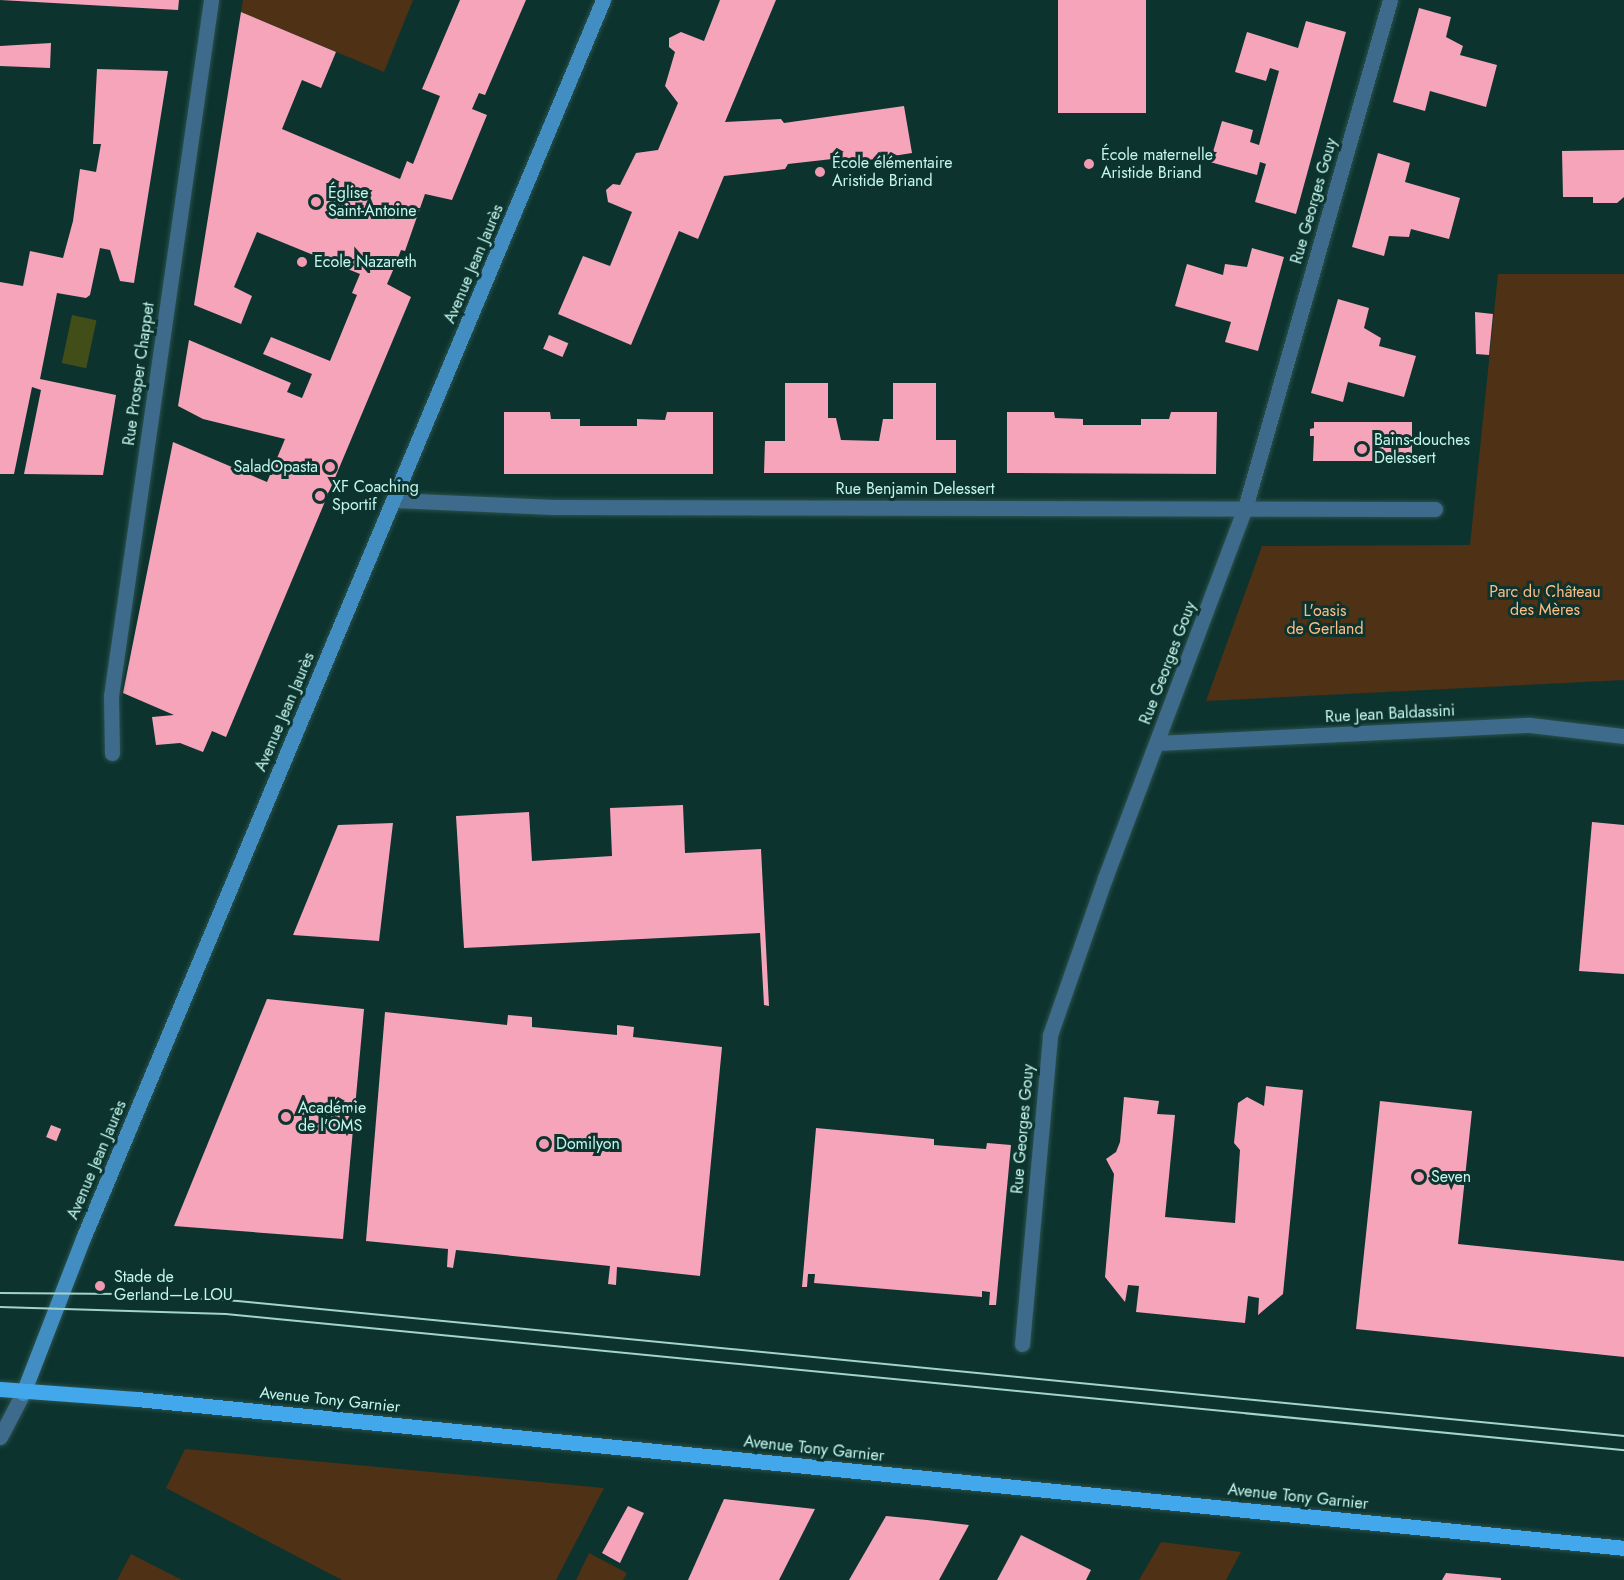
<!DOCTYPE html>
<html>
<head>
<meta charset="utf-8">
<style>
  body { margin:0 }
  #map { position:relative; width:1624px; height:1580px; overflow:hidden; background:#0d332e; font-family:Jost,sans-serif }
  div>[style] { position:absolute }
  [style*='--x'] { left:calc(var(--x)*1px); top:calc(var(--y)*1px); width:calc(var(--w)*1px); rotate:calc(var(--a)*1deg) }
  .green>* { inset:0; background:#4f3115 }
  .water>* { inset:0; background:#414e18; transform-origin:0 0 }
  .building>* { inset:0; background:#f5a4ba; transform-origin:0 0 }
  .roads { filter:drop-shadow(0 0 2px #2a524d) drop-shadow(0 0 2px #2a524d) }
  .street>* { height:15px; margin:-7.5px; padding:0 7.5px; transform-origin:7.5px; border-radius:7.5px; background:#3e6b8b }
  .secondary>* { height:15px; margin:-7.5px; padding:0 7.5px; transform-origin:7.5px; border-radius:7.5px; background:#428dc1 }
  .primary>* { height:15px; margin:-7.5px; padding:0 7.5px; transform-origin:7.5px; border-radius:7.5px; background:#42a7eb }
  .tram>* { height:1.5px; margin:-0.75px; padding:0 0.75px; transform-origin:0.75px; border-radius:0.75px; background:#a3d4cb }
  .dots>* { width:16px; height:16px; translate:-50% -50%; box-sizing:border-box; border:3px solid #0d332e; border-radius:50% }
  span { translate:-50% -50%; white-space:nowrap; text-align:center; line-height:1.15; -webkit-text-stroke:6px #0d332e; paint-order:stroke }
  .poi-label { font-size:16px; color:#c3f7ed }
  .left { translate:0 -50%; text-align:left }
  .right { translate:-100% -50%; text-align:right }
  .street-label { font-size:16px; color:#c3f7ed }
  .park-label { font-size:16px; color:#febd85 }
</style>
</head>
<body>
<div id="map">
  <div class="green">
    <i style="clip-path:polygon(243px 0,413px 0,384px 72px,241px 12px)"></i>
    <i style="clip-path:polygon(1498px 274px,1624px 274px,1624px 680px,1206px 701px,1262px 546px,1470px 545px)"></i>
    <i style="clip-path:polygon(185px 1449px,604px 1488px,556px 1580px,342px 1580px,166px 1488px)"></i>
    <i style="clip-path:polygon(1161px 1542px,1241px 1552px,1226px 1580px,1139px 1580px)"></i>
    <i style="clip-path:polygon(589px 1553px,627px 1573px,623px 1580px,576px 1580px)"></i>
    <i style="clip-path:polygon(131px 1554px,182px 1580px,117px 1580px)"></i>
  </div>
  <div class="water">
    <i style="left:72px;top:315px;width:25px;height:49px;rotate:12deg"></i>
  </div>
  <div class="building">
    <i style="clip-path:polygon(0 0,179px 0,178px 10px)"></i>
    <i style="clip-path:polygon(460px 0,526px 0,485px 95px,479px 93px,472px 109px,487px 115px,452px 200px,425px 194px,405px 251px,401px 250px,394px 268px,387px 284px,411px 297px,226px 737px,212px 731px,203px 752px,180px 743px,156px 745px,152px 717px,174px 715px,123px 693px,173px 442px,267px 482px,285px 439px,203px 419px,178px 406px,189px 340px,291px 383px,287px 392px,302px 398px,312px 374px,263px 354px,271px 337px,330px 361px,357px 295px,352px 293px,360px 274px,257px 232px,234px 287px,252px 296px,241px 324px,194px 305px,241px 12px,336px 52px,321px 88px,302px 80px,282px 129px,400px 179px,407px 161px,413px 164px,440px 96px,422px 89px)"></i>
    <i style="clip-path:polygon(720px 0,776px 0,725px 122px,781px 119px,784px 123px,904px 106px,912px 153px,849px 163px,841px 158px,788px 164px,785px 169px,724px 176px,698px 239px,679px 231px,631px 345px,558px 314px,583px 256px,610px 266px,632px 212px,608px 202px,606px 190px,613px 184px,620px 185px,636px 153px,658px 150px,678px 103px,665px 86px,675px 52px,669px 47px,669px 38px,681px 32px,704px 41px)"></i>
    <i style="left:1058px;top:0;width:88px;height:113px"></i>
    <i style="clip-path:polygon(1419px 8px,1451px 17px,1446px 37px,1463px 46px,1460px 55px,1497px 65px,1486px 107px,1430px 91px,1425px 111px,1393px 102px)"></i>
    <i style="clip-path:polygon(1306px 21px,1346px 32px,1296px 214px,1255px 202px,1266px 164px,1260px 162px,1257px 175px,1210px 162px,1222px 121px,1253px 130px,1250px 142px,1259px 145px,1279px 71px,1270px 68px,1266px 81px,1235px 72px,1247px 32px,1298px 48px)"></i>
    <i style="clip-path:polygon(51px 43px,50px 68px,0 66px,0 46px)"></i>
    <i style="clip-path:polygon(97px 69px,168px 71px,134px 283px,120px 281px,110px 250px,100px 248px,90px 295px,86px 298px,57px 293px,40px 379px,116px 395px,103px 475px,24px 474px,41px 390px,32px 387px,14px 474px,0 474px,0 282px,23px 286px,30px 251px,63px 258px,73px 221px,80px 169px,96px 172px,101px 144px,93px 144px)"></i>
    <i style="clip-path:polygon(1624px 150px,1624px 197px,1617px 203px,1593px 203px,1593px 197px,1563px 197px,1562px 151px)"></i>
    <i style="clip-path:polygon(1378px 153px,1410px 163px,1405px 182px,1460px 198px,1449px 239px,1411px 229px,1409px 237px,1389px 236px,1384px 256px,1352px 247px)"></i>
    <i style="clip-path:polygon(1252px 248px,1284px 257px,1258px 351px,1225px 342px,1231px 322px,1175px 306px,1187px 264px,1223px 275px,1225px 264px,1247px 267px)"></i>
    <i style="clip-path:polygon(1338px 299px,1369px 308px,1364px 328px,1381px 338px,1379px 346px,1416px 356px,1404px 397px,1348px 382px,1343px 402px,1311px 393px)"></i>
    <i style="clip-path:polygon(1475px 312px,1493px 314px,1489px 355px,1476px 354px)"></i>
    <i style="left:549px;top:335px;width:21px;height:15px;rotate:23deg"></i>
    <i style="clip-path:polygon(785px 383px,828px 383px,828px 418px,836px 418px,841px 440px,879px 441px,883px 419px,893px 419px,893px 383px,936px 383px,936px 440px,956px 440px,956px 473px,764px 473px,765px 441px,785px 441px)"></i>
    <i style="clip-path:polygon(504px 412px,550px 412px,551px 419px,580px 419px,580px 426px,637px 426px,637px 419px,665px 420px,667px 412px,713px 412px,713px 474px,504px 474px)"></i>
    <i style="clip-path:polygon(1007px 412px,1054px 412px,1055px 418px,1083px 419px,1083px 425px,1141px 425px,1141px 419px,1169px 419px,1171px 412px,1217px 412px,1216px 474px,1007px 473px)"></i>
    <i style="clip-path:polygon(1314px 422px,1412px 422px,1412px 461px,1313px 461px,1314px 436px,1310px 436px,1310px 429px,1314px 428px)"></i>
    <i style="clip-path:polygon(683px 805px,685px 853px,761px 849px,769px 1006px,764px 1005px,760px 933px,464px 948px,456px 816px,529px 812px,532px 861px,612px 856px,610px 808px)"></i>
    <i style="clip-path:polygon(1592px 822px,1624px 825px,1624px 974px,1579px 971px)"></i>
    <i style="clip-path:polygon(393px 823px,379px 941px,293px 935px,338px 825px)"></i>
    <i style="clip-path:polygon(267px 999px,364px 1009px,343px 1239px,174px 1226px)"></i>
    <i style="clip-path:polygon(385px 1012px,507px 1025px,508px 1015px,532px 1017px,532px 1027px,617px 1035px,617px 1025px,634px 1027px,633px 1037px,722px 1047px,700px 1276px,617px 1267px,616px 1285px,608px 1284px,610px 1266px,456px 1250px,453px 1268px,447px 1267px,448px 1249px,366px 1241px)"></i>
    <i style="clip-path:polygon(1266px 1086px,1303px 1090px,1283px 1294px,1258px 1315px,1259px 1298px,1248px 1296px,1245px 1323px,1136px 1312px,1139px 1286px,1128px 1285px,1125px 1302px,1105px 1277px,1114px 1174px,1106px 1159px,1116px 1152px,1120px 1142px,1124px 1097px,1159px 1101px,1157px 1114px,1175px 1115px,1165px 1217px,1235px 1223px,1240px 1150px,1234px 1143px,1238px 1103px,1247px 1097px,1264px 1106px)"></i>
    <i style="clip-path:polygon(1380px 1101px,1472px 1111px,1458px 1244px,1624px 1261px,1624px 1357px,1356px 1329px)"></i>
    <i style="left:51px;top:1125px;width:11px;height:13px;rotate:22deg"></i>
    <i style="clip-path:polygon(816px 1128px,934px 1139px,934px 1145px,986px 1149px,987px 1143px,1011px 1145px,996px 1305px,989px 1305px,990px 1292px,982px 1291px,982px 1297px,814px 1283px,815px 1274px,808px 1274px,807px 1287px,802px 1287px)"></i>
    <i style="clip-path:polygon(724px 1499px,815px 1509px,779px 1580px,688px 1580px)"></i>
    <i style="clip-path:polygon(628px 1506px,644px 1513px,620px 1563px,602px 1553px)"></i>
    <i style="clip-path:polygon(886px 1516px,927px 1520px,969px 1525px,939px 1580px,849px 1580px)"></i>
    <i style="clip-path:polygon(1021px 1535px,1091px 1570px,1086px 1580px,997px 1580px)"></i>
    <i style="clip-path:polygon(1446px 1573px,1501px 1578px,1501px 1580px,1442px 1580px)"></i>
  </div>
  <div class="roads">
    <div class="street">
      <i style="--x:394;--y:500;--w:159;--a:2.5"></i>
      <i style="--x:553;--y:507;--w:882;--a:0.13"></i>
      <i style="--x:1157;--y:743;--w:373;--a:-2.8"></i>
      <i style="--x:1530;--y:725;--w:95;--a:6.7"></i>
      <i style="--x:112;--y:753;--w:57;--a:-91"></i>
      <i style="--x:111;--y:696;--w:703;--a:-81.82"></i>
      <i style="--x:1022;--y:1344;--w:310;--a:-84.8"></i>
      <i style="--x:1050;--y:1035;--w:166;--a:-70.7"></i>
      <i style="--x:1105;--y:878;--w:396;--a:-69.3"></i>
      <i style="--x:1245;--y:508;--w:528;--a:-74.07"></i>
      <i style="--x:0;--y:1437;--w:50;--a:-62.4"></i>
    </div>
    <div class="secondary">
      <i style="--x:23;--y:1393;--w:168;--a:-68.8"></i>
      <i style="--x:84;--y:1236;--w:1341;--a:-67.22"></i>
    </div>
    <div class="primary">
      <i style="--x:0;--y:1389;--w:137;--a:4.2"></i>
      <i style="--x:137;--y:1399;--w:1494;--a:5.72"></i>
    </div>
  </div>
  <div class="tram">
    <i style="--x:0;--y:1293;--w:125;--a:0.5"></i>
    <i style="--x:125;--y:1294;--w:113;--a:3.5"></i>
    <i style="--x:238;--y:1301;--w:1393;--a:5.56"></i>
    <i style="--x:0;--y:1307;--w:226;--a:1.8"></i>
    <i style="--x:226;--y:1314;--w:1405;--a:5.56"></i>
  </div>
  <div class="dots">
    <i style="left:1089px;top:164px;background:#f19ab2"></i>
    <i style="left:820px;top:172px;background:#f19ab2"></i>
    <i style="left:316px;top:202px;background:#f19ab2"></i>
    <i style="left:302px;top:262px;background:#f19ab2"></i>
    <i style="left:1362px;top:449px;background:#f19ab2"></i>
    <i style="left:330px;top:467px;background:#f19ab2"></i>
    <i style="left:320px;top:496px;background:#f19ab2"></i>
    <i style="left:286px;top:1117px;background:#f19ab2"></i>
    <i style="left:544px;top:1144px;background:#f19ab2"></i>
    <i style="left:1419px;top:1177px;background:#f19ab2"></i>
    <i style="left:100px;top:1286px;background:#f19ab2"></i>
  </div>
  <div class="poi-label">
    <span class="left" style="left:1101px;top:164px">École maternelle<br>Aristide Briand</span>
    <span class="left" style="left:832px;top:172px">École élémentaire<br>Aristide Briand</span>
    <span class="left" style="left:328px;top:202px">Église<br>Saint-Antoine</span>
    <span class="left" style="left:314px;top:262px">Ecole Nazareth</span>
    <span class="left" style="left:1374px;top:449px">Bains-douches<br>Delessert</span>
    <span class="right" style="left:318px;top:467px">SaladOpasta</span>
    <span class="left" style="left:332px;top:496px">XF Coaching<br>Sportif</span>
    <span class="left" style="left:298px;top:1117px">Académie<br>de l'OMS</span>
    <span class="left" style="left:556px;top:1144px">Domilyon</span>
    <span class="left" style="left:1431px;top:1177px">Seven</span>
    <span class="left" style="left:114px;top:1286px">Stade de<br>Gerland—Le LOU</span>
  </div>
  <div class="street-label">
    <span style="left:1314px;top:201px;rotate:-74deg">Rue Georges Gouy</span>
    <span style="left:474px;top:264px;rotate:-67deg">Avenue Jean Jaurès</span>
    <span style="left:139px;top:374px;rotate:-82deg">Rue Prosper Chappet</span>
    <span style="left:915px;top:489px">Rue Benjamin Delessert</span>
    <span style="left:1168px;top:663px;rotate:-69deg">Rue Georges Gouy</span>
    <span style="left:285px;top:712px;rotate:-67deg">Avenue Jean Jaurès</span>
    <span style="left:1390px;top:714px;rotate:-3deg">Rue Jean Baldassini</span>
    <span style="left:1023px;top:1129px;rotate:-85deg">Rue Georges Gouy</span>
    <span style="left:97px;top:1160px;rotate:-67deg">Avenue Jean Jaurès</span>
    <span style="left:330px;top:1400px;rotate:6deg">Avenue Tony Garnier</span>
    <span style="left:814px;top:1449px;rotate:6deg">Avenue Tony Garnier</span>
    <span style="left:1298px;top:1497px;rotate:6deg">Avenue Tony Garnier</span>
  </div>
  <div class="park-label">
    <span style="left:1545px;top:601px">Parc du Château<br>des Mères</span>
    <span style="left:1325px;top:620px">L'oasis<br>de Gerland</span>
  </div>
</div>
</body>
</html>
